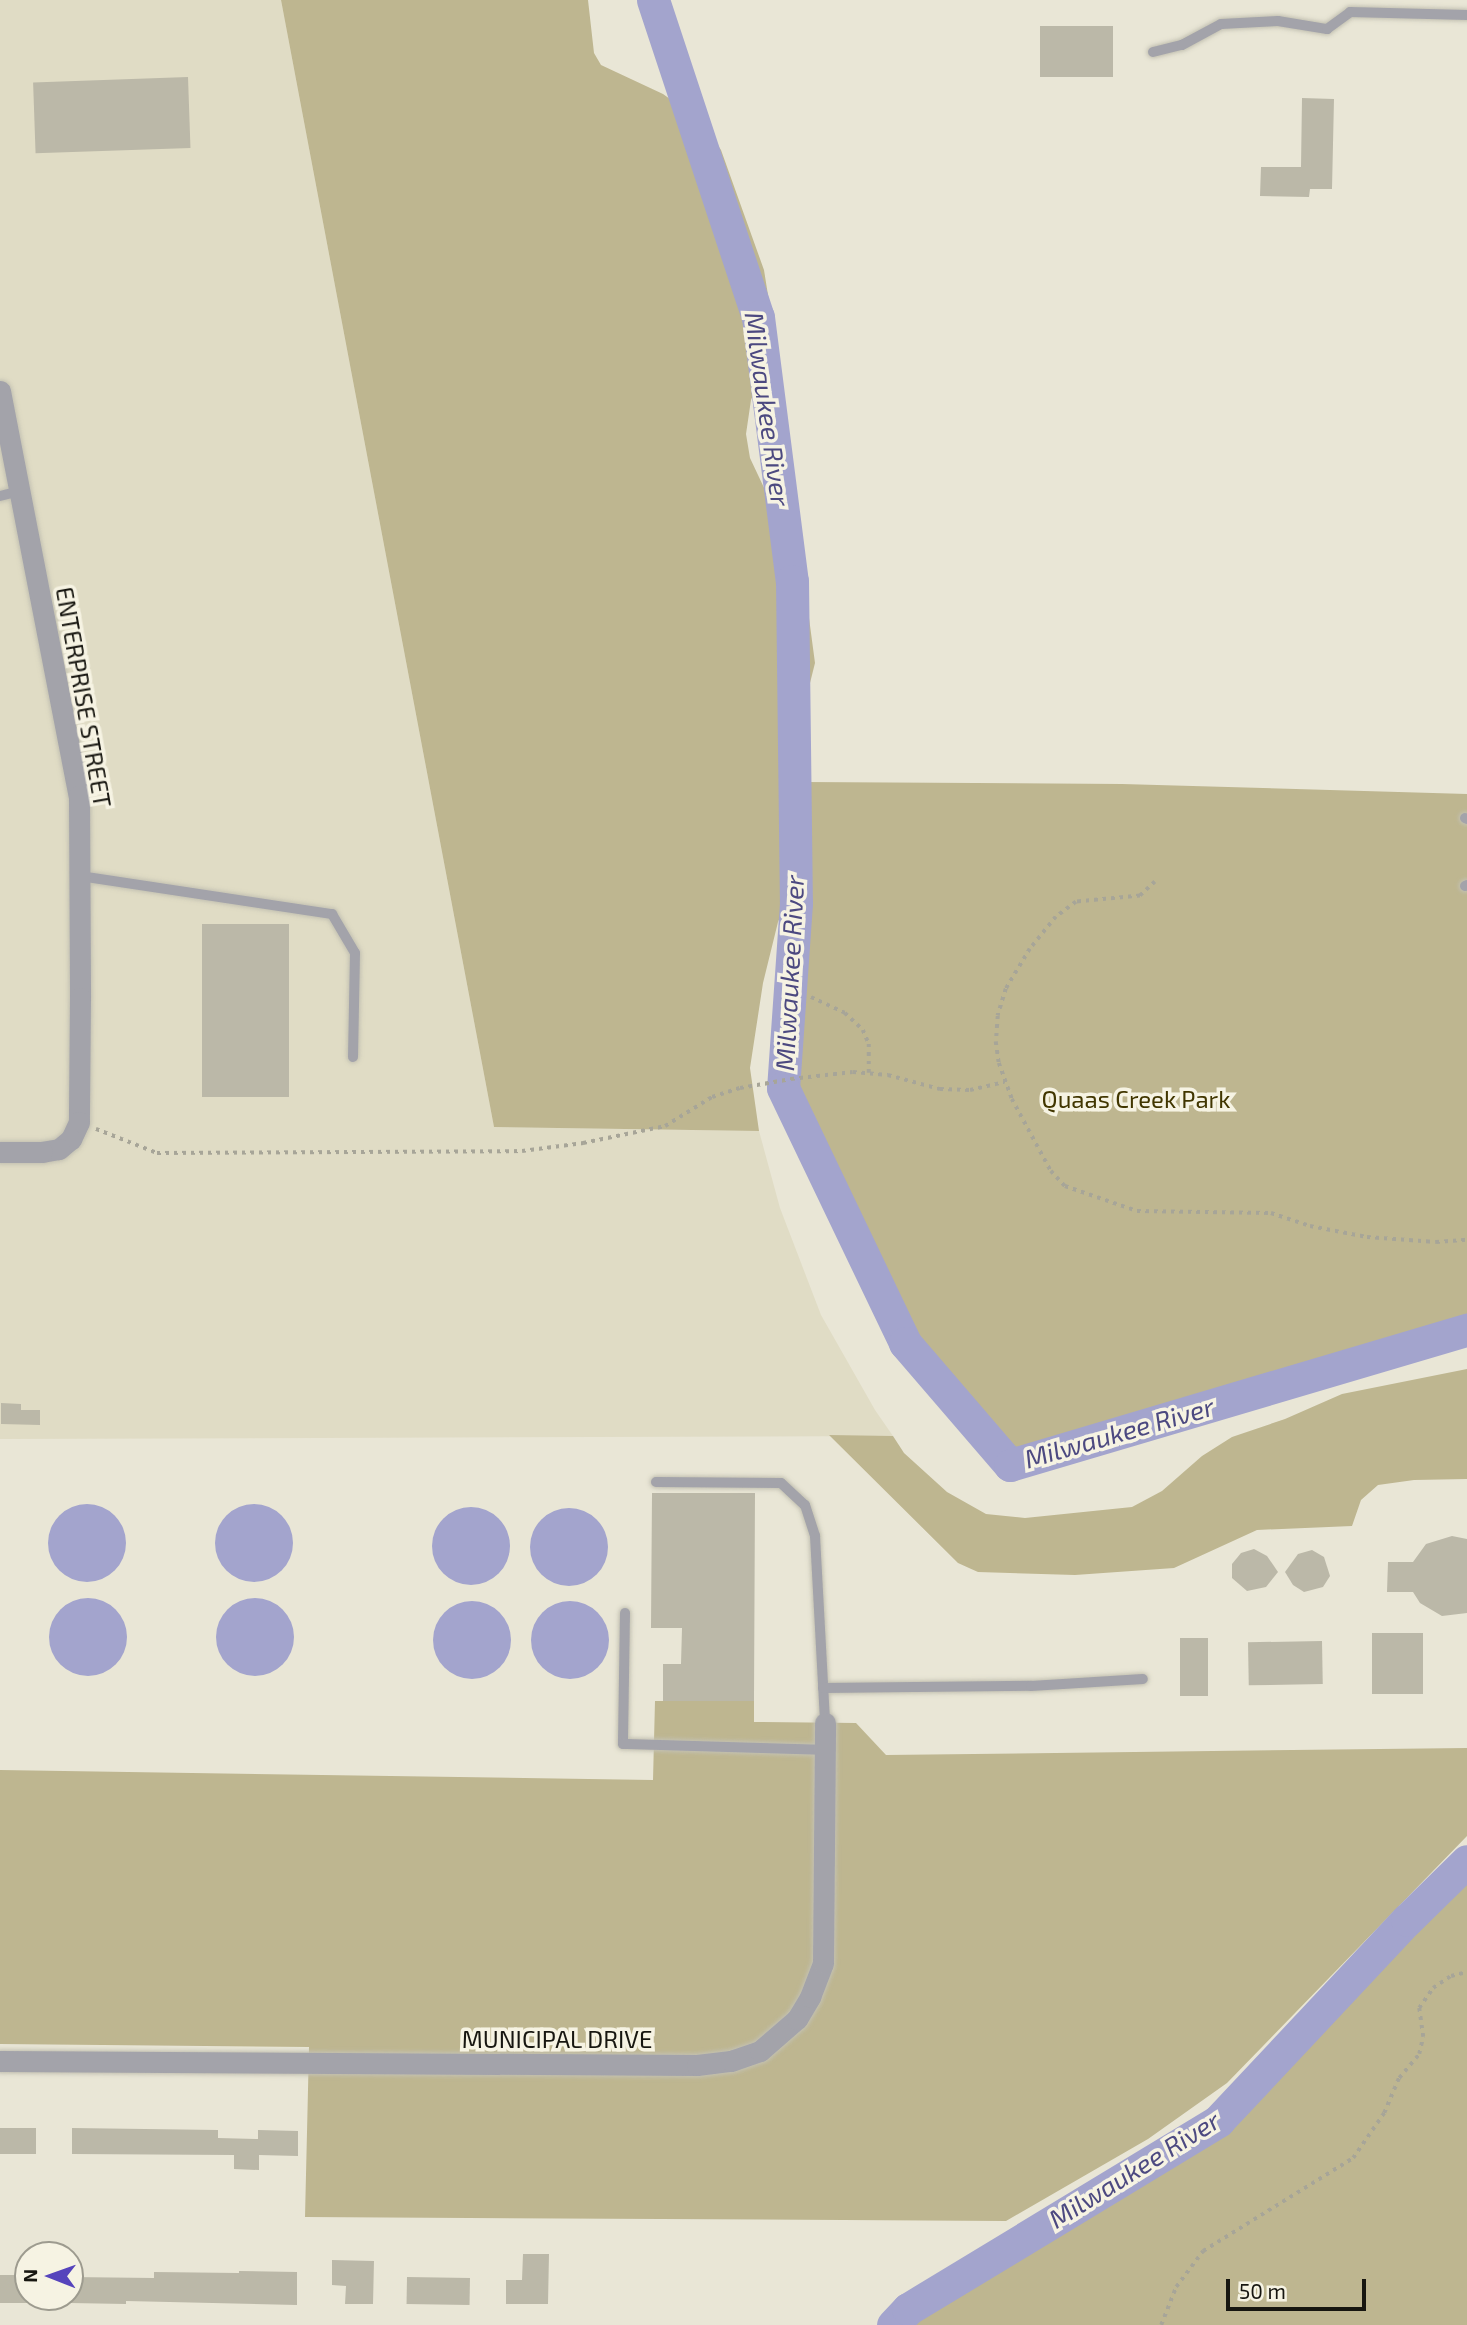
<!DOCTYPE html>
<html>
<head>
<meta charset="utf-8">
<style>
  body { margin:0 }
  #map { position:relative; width:1467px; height:2325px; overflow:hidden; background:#e9e6d6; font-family:"Exo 2",sans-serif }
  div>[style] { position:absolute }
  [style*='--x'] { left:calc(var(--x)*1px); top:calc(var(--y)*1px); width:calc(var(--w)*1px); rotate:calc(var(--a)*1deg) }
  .built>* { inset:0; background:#e0dcc5 }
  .green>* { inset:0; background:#beb690 }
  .water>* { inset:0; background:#a3a4cd }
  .round { border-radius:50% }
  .river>* { height:33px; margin:-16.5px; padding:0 16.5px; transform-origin:16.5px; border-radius:16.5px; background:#a3a4cd }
  .building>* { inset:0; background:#bbb8a8; transform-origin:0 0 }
  .path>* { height:3.5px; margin-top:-1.75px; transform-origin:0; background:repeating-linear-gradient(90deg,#a7a598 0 3.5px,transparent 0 8.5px) }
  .roads { filter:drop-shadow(0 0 2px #c3c1b2) drop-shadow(0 0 2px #c3c1b2) }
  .service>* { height:10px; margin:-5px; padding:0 5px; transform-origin:5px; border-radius:5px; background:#a3a3aa }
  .minor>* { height:21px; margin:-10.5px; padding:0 10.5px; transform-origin:10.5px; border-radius:10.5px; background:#a3a3aa }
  span { translate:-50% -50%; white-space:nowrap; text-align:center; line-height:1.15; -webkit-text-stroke:7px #f6f3e3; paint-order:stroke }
  .street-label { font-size:24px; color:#171610 }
  .park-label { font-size:24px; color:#413600 }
  .water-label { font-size:26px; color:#4c4980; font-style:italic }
  .north { position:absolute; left:14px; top:2241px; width:70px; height:70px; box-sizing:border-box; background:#f6f3e3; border:2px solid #9d9b8f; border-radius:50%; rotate:271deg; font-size:19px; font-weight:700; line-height:28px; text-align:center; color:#171610 }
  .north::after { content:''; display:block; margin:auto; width:24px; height:32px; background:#5644bc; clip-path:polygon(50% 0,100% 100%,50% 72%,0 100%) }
  .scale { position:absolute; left:1226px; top:2279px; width:140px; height:32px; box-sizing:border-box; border:4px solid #171610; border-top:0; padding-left:9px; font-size:21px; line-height:24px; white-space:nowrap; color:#171610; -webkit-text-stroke:5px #f6f3e3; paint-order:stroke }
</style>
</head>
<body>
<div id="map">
  <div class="built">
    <i style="clip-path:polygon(0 0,281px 0,494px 1127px,759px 1131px,780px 1208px,821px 1315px,875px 1410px,893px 1436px,0 1439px)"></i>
  </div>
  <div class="green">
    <i style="clip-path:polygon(281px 0,588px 0,594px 53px,601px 65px,663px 94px,702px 122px,721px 150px,764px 270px,772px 320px,769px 357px,751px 400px,746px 434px,750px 458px,774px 509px,807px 603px,815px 663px,804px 707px,804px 782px,1122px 784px,1467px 794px,1467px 1330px,1010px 1465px,905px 1343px,783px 1088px,790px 893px,778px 922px,763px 983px,750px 1068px,759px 1131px,494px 1127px)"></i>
    <i style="clip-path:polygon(1467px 1369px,1467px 1479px,1414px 1480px,1378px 1485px,1361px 1500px,1352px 1526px,1257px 1530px,1174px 1568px,1075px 1575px,978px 1572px,969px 1568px,958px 1563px,829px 1435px,893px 1436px,904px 1453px,947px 1492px,986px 1514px,1025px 1518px,1132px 1507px,1162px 1491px,1202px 1456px,1232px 1437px,1285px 1419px,1342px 1394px)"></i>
    <i style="clip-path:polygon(655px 1701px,754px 1701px,754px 1722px,856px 1723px,886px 1755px,1467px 1748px,1467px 1836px,1227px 2083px,1148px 2139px,1006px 2221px,305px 2217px,309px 2047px,0 2044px,0 1770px,653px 1780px)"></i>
    <i style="clip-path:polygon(1467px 1861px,1467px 2325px,890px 2325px,908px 2309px,1218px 2121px,1407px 1920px)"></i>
  </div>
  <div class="water">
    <i class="round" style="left:215px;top:1504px;width:78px;height:78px"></i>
    <i class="round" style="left:48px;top:1504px;width:78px;height:78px"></i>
    <i class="round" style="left:432px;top:1507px;width:78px;height:78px"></i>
    <i class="round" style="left:530px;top:1508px;width:78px;height:78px"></i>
    <i class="round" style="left:49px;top:1598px;width:78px;height:78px"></i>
    <i class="round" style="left:216px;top:1598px;width:78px;height:78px"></i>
    <i class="round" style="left:433px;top:1601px;width:78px;height:78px"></i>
    <i class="round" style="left:531px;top:1601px;width:78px;height:78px"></i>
  </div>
  <div class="river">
    <i style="--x:653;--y:0;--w:334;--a:71.7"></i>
    <i style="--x:758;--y:317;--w:266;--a:82.7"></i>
    <i style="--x:792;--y:581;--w:322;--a:89.3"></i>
    <i style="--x:796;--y:903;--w:185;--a:94"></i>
    <i style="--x:783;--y:1088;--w:283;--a:64.4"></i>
    <i style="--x:905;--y:1343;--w:161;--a:49.3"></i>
    <i style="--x:1010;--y:1465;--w:477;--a:-16.5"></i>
    <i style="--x:893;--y:2325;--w:22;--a:-47"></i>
    <i style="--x:908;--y:2309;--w:363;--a:-31.2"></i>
    <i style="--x:1218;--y:2121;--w:276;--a:-46.8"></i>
    <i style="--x:1407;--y:1920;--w:84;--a:-44.5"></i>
  </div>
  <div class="building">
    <i style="left:1040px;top:26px;width:73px;height:51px"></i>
    <i style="left:188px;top:77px;width:71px;height:155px;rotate:88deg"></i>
    <i style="clip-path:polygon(1302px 98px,1334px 99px,1332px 189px,1310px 189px,1309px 197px,1260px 196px,1261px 167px,1301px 167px)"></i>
    <i style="left:202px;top:924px;width:87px;height:173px"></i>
    <i style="clip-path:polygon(1px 1403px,21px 1404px,21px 1410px,40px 1410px,40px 1425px,1px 1424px)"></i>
    <i style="clip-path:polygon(652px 1493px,755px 1493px,754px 1701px,663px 1701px,663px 1664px,681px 1664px,682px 1628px,651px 1628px)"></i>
    <i style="clip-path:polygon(1452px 1536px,1467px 1539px,1467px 1613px,1442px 1616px,1420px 1603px,1413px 1592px,1387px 1592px,1388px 1562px,1413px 1562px,1426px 1544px)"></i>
    <i style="clip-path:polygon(1254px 1549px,1267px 1556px,1278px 1572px,1266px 1587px,1247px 1591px,1232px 1578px,1232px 1564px,1241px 1553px)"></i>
    <i style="clip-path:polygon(1312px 1550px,1324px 1557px,1330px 1576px,1323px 1587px,1304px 1592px,1293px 1585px,1285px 1572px,1298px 1554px)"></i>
    <i style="left:1372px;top:1633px;width:51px;height:61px"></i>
    <i style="left:1180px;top:1638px;width:28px;height:58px"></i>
    <i style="left:1322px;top:1641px;width:43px;height:74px;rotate:89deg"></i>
    <i style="left:0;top:2128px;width:36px;height:26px"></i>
    <i style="clip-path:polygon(72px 2128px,218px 2130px,218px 2138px,258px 2139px,258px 2130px,298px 2131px,298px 2156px,259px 2155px,259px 2170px,234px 2169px,234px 2155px,72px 2154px)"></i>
    <i style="clip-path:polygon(523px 2254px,549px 2254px,548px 2304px,506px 2304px,506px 2280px,522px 2280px)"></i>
    <i style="clip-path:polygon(332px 2260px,374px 2261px,373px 2304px,345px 2304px,346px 2286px,332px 2285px)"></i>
    <i style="clip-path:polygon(239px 2271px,297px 2272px,297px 2305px,126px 2301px,126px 2304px,70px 2303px,70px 2277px,154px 2278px,154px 2272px,239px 2273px)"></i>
    <i style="left:0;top:2275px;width:28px;height:28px"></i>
    <i style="left:407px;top:2277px;width:63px;height:27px;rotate:1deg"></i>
  </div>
  <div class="path">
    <i style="--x:1155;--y:882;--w:21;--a:137"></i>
    <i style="--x:1140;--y:896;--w:64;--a:174.6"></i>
    <i style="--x:1076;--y:902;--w:25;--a:143"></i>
    <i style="--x:1056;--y:917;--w:41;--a:129.1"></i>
    <i style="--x:1030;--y:949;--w:47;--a:121"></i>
    <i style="--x:1006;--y:989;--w:28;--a:107"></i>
    <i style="--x:998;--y:1016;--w:26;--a:94"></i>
    <i style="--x:996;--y:1042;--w:21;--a:82"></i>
    <i style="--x:999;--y:1063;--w:38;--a:70"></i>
    <i style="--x:1012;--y:1099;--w:82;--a:61.6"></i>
    <i style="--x:1051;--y:1171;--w:21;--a:47"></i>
    <i style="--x:1065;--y:1186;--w:76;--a:19.1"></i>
    <i style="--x:1137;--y:1211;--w:134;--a:0.9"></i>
    <i style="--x:1271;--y:1213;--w:41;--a:18.4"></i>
    <i style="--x:1310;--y:1226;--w:58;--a:10.9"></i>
    <i style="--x:1367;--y:1237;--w:69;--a:4.1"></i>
    <i style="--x:1436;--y:1242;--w:31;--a:-4"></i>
    <i style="--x:811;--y:997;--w:38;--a:25"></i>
    <i style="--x:845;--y:1013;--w:25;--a:43"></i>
    <i style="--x:863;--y:1030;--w:15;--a:67"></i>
    <i style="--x:869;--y:1044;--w:29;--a:90"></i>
    <i style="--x:96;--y:1129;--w:66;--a:21.5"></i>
    <i style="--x:157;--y:1153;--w:365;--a:-0.3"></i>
    <i style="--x:522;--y:1151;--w:62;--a:-7.5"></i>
    <i style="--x:583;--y:1143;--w:84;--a:-11.7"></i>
    <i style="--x:665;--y:1126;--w:55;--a:-31.7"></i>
    <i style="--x:712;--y:1097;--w:29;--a:-18"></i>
    <i style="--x:740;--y:1088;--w:52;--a:-10"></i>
    <i style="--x:791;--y:1079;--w:62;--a:-6.4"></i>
    <i style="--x:853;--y:1072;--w:35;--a:5"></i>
    <i style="--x:888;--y:1075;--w:54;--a:15.1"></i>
    <i style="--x:940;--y:1089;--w:30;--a:2"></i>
    <i style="--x:970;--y:1090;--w:35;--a:-13"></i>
    <i style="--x:1161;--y:2325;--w:41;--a:-68.5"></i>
    <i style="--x:1176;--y:2287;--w:45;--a:-53.1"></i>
    <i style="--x:1203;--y:2251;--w:176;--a:-31.8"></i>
    <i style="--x:1353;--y:2158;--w:55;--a:-55.4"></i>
    <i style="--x:1384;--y:2113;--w:38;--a:-67"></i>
    <i style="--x:1399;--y:2078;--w:31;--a:-50"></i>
    <i style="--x:1419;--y:2054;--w:17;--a:-77"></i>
    <i style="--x:1423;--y:2037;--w:29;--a:-98"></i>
    <i style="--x:1419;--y:2008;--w:24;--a:-55"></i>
    <i style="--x:1433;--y:1988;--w:22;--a:-34"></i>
    <i style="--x:1451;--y:1976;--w:16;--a:-14"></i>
  </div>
  <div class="roads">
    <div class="service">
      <i style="--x:1153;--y:52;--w:30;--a:-14"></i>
      <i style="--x:1182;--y:45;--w:44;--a:-28.3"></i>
      <i style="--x:1221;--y:24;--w:57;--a:-3"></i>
      <i style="--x:1278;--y:21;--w:50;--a:9.3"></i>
      <i style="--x:1327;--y:29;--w:29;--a:-36"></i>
      <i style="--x:1350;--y:12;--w:117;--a:1.5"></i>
      <i style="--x:0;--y:496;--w:21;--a:-14"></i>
      <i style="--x:1465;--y:818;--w:2;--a:27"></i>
      <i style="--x:80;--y:876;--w:255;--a:8.6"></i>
      <i style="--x:332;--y:914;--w:45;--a:59.5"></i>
      <i style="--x:355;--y:953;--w:104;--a:91.1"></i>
      <i style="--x:1465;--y:886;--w:2;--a:-27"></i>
      <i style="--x:656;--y:1482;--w:125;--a:0.5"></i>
      <i style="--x:781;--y:1483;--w:33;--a:43"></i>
      <i style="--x:805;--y:1505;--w:33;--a:72"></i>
      <i style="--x:815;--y:1536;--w:187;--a:86.9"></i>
      <i style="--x:625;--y:1613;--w:131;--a:90.9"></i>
      <i style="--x:623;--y:1744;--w:201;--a:1.7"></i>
      <i style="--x:823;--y:1688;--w:208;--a:-0.6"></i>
      <i style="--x:1031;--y:1686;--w:112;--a:-3.6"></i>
    </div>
    <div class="minor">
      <i style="--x:0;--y:391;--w:413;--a:79"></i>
      <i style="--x:79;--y:796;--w:202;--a:89.7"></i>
      <i style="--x:80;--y:998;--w:124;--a:90.5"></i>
      <i style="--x:79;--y:1122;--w:19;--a:115"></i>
      <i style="--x:71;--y:1139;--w:16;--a:140"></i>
      <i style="--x:59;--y:1149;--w:17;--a:170"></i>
      <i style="--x:42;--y:1152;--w:42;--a:180"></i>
      <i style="--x:0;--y:2061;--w:697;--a:0.33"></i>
      <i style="--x:697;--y:2065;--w:34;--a:-7"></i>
      <i style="--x:731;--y:2061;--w:31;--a:-19"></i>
      <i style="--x:760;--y:2051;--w:49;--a:-40.9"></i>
      <i style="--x:797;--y:2019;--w:26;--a:-59"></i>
      <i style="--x:810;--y:1997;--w:36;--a:-69"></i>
      <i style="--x:823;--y:1963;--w:240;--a:-89.5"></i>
    </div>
  </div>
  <div class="street-label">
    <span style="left:84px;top:697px;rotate:80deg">ENTERPRISE STREET</span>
    <span style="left:557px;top:2039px">MUNICIPAL DRIVE</span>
  </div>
  <div class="park-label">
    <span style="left:1136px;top:1099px">Quaas Creek Park</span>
  </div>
  <div class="water-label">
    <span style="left:768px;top:409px;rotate:82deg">Milwaukee River</span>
    <span style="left:789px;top:973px;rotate:-87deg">Milwaukee River</span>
    <span style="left:1119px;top:1432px;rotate:-16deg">Milwaukee River</span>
    <span style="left:1134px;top:2169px;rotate:-32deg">Milwaukee River</span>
  </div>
  <div class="north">N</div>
  <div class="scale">50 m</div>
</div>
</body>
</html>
